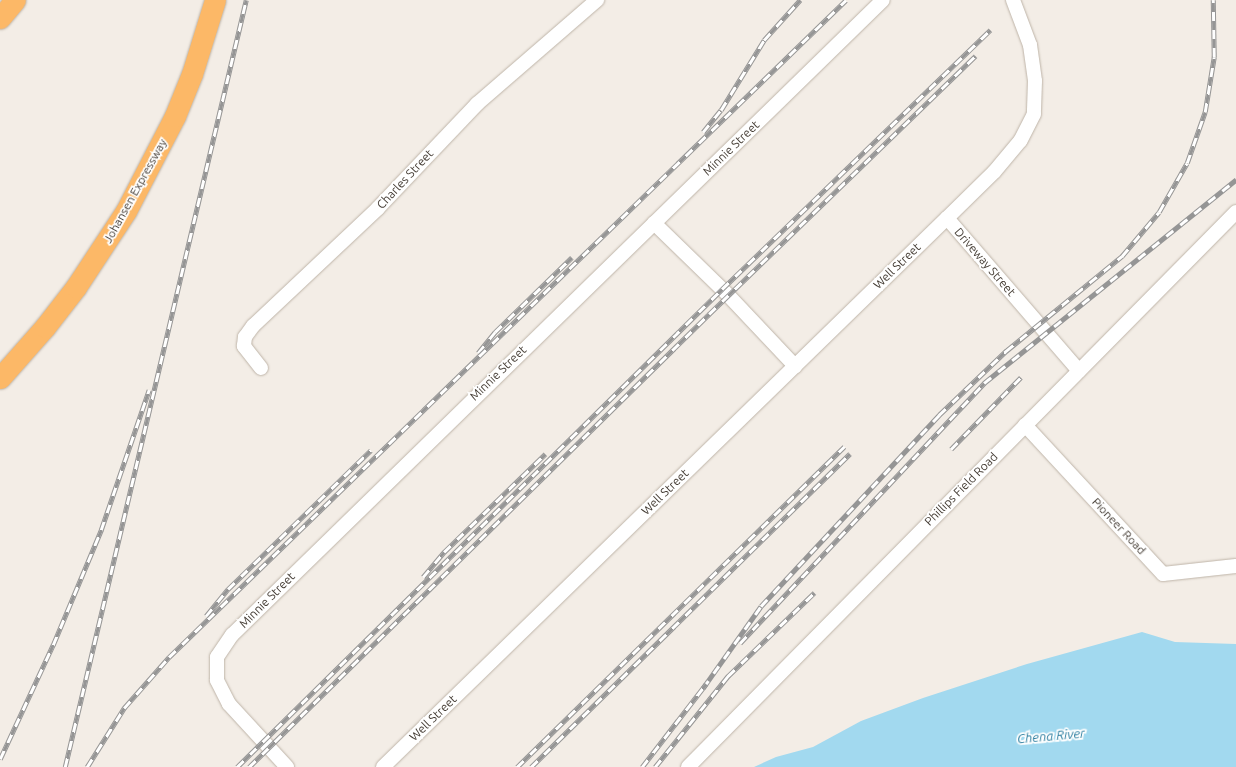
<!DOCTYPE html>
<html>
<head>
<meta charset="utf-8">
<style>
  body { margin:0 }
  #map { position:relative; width:1236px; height:767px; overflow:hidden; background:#f3ede6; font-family:Ubuntu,sans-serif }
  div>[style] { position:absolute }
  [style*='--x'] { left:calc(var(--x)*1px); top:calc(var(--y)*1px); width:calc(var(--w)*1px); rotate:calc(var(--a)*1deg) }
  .water>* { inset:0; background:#a2d9ef }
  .roads { filter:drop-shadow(0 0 1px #beb4a8) drop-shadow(0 0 1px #beb4a8) }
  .minor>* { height:14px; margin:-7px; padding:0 7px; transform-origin:7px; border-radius:7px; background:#fff }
  .highway>* { height:21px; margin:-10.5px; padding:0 10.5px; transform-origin:10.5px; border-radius:10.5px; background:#fcb867 }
  .rail>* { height:4.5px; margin-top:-2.25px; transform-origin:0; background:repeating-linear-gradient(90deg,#fff 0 9px,#959595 0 18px); box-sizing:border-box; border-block:1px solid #959595 }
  span { translate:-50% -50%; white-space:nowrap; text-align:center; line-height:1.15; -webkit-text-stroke:3.5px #fff; paint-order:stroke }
  .street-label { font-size:12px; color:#453d35 }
  .water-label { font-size:13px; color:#2c7ea0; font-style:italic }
</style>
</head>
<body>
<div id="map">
  <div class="water">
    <i style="clip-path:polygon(1142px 632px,1175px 642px,1236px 644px,1236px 767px,754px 767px,776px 757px,813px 747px,861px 721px,923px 698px,1027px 664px)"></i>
  </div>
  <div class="roads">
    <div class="minor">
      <i style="--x:1013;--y:0;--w:48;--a:69.3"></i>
      <i style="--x:1030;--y:45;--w:36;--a:82"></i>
      <i style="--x:1035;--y:81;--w:33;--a:92"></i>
      <i style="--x:1034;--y:114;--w:30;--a:117"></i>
      <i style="--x:1020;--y:141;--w:40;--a:130"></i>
      <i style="--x:994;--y:172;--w:66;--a:135.6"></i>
      <i style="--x:947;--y:218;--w:202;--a:49.2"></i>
      <i style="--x:654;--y:223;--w:103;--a:44.2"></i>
      <i style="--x:728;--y:295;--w:98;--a:46.7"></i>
      <i style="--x:261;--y:368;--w:28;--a:-128"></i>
      <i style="--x:244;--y:346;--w:9;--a:-84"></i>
      <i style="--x:245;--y:337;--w:14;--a:-54"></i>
      <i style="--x:253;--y:326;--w:172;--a:-43.3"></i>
      <i style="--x:378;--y:208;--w:144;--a:-46.4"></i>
      <i style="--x:477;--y:104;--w:159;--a:-40.9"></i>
      <i style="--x:1025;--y:425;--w:203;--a:47.2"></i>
      <i style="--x:1163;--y:574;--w:73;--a:-6.3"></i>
      <i style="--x:287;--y:767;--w:86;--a:-132.6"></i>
      <i style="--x:229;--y:704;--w:27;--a:-117"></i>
      <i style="--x:217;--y:680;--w:23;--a:-90"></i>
      <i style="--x:217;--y:657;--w:27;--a:-56"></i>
      <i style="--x:232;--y:635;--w:909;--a:-44.29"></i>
      <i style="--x:383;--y:767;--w:787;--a:-44.23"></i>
      <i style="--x:688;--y:767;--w:780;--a:-45.36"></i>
    </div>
    <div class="highway">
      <i style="--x:0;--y:18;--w:23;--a:-50"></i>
      <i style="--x:0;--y:378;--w:68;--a:-48.6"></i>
      <i style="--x:45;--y:327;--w:51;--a:-52.2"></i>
      <i style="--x:76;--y:287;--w:91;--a:-56.7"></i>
      <i style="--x:126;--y:211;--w:107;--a:-62.7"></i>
      <i style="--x:175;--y:116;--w:45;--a:-68"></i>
      <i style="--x:192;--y:74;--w:77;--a:-72.7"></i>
    </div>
  </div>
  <div class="rail">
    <i style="--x:703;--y:132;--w:28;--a:-51"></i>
    <i style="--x:721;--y:110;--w:82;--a:-58.4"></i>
    <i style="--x:764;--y:40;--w:54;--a:-48"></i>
    <i style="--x:478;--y:353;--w:27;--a:-51"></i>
    <i style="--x:495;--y:332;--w:107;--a:-44.2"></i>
    <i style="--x:951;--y:449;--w:100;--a:-45.8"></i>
    <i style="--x:423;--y:577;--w:33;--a:-50"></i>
    <i style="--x:444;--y:552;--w:141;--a:-44.1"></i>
    <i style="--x:206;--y:616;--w:35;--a:-51"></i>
    <i style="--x:228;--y:589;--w:199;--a:-44.2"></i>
    <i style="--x:740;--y:643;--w:357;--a:-46.8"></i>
    <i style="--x:984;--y:383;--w:324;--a:-38.9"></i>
    <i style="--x:703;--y:688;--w:100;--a:-54.7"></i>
    <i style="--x:761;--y:606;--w:261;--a:-47"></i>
    <i style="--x:939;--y:415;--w:93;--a:-43.7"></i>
    <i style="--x:1006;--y:351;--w:150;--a:-39.3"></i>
    <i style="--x:1122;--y:256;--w:57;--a:-49.9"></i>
    <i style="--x:1159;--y:212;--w:56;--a:-60.3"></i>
    <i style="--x:1187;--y:163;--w:54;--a:-70.6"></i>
    <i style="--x:1205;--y:112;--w:56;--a:-80.7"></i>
    <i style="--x:1214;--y:57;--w:57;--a:-91"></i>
    <i style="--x:0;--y:759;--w:126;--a:-65.1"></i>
    <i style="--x:53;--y:645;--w:125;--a:-67.3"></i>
    <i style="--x:101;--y:530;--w:148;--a:-71.1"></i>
    <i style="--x:65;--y:767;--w:788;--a:-76.72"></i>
    <i style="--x:87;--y:767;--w:70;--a:-57.9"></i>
    <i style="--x:124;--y:708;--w:68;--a:-48.6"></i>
    <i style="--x:169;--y:657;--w:943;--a:-44.14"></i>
    <i style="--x:237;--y:767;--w:681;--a:-44.58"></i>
    <i style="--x:722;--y:289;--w:373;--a:-44"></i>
    <i style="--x:249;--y:767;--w:646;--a:-44.56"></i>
    <i style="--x:709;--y:314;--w:371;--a:-44.1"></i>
    <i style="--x:517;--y:767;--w:458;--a:-44.4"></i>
    <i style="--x:531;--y:767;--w:447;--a:-44.5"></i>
    <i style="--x:642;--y:767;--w:105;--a:-52.4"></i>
    <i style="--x:655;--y:767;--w:117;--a:-51.3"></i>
    <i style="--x:728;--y:676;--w:120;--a:-44"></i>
  </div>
  <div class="street-label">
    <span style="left:731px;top:148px;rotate:-44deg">Minnie Street</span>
    <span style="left:405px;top:179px;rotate:-47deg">Charles Street</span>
    <span style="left:135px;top:191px;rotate:-61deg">Johansen Expressway</span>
    <span style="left:985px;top:262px;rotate:49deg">Driveway Street</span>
    <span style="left:897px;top:266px;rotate:-44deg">Well Street</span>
    <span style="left:498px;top:373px;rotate:-44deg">Minnie Street</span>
    <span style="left:961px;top:489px;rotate:-45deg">Phillips Field Road</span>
    <span style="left:665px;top:492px;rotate:-44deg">Well Street</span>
    <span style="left:1119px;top:526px;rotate:47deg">Pioneer Road</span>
    <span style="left:267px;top:600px;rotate:-45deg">Minnie Street</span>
    <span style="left:433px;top:718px;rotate:-44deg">Well Street</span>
  </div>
  <div class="water-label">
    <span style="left:1051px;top:736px;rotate:-5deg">Chena River</span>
  </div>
</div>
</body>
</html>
